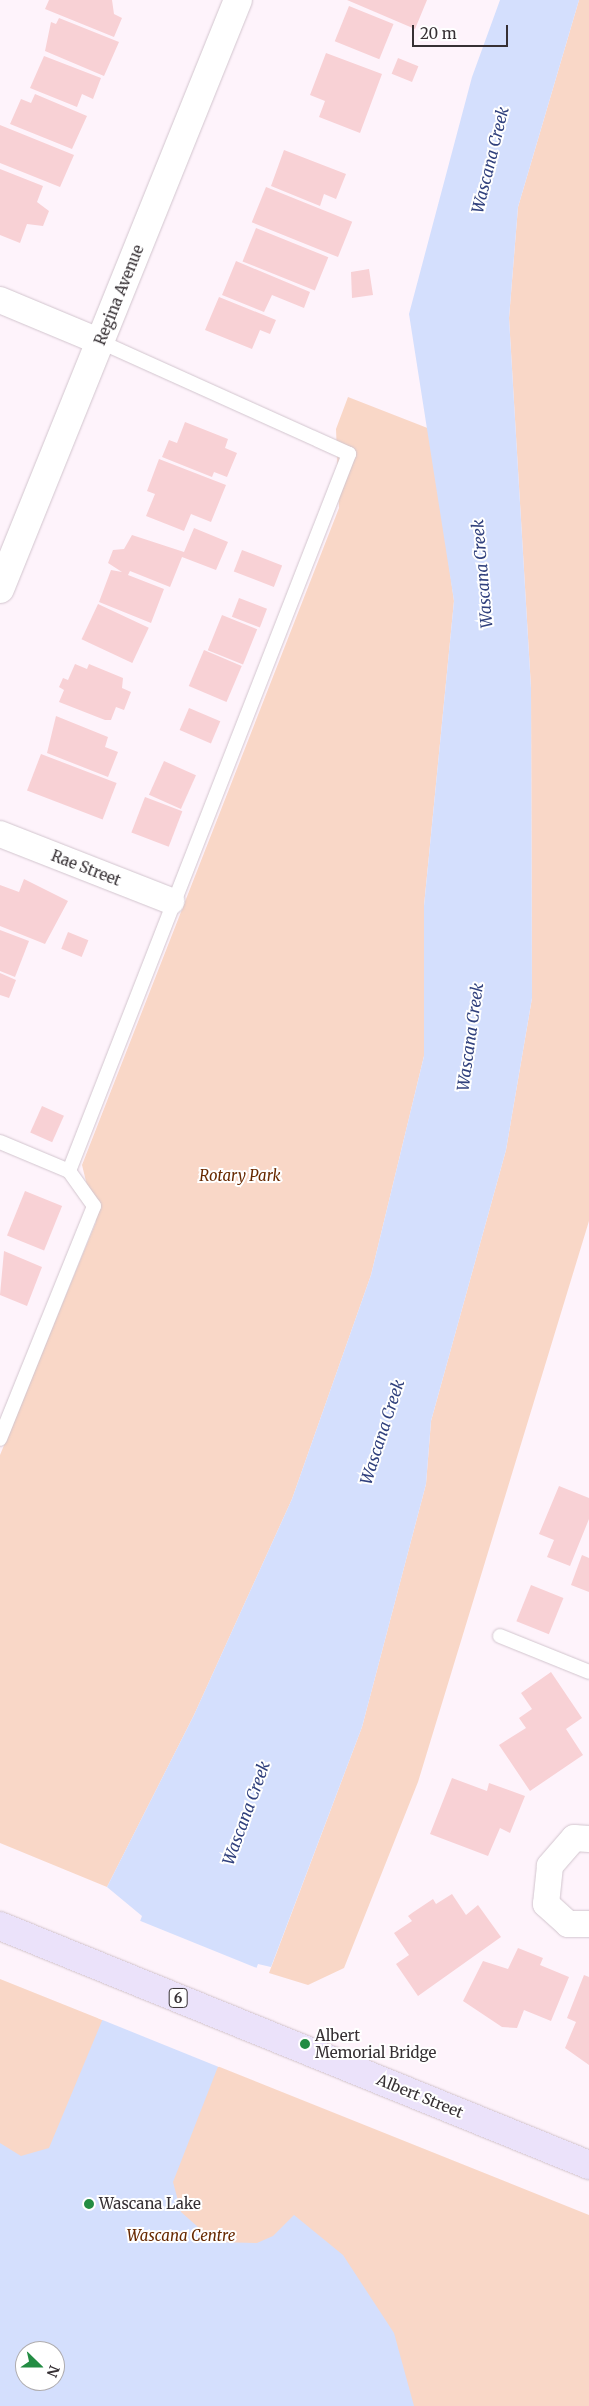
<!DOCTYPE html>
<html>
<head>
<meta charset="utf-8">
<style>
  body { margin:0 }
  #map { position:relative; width:589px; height:2406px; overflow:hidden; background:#fef3fb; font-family:Merriweather,serif }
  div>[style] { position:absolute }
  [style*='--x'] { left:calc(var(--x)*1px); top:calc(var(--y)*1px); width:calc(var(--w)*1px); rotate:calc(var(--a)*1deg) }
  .green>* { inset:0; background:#f9d7c7 }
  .water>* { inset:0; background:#d4dffd }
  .pier>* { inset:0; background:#fef3fb; transform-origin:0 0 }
  .building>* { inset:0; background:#f8d1d5; transform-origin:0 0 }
  .roads { filter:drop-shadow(0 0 1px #d2c5ce) drop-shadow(0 0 1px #d2c5ce) }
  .lane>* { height:14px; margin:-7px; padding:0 7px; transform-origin:7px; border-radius:7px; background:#fff }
  .street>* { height:26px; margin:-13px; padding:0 13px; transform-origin:13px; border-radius:13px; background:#fff }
  .secondary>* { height:28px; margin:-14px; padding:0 14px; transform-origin:14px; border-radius:14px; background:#fff }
  .primary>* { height:28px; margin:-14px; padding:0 14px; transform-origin:14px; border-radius:14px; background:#ebe2fa }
  .dots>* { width:14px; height:14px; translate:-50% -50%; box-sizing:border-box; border:2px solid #fff; border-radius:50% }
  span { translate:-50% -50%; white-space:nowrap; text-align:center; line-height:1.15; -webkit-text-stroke:4px #fff; paint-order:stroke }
  .shield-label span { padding:1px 4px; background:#fff; border:1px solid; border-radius:4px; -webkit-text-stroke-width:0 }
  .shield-label { font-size:14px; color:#363034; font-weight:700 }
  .street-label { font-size:15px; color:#363034 }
  .park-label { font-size:15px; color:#672900; font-style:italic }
  .poi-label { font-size:15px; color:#363034 }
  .left { translate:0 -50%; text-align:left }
  .water-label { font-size:16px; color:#31417d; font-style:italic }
  .north { position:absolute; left:15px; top:2341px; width:50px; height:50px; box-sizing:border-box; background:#fff; border:1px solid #afacae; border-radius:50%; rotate:112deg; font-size:14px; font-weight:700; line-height:20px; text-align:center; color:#363034 }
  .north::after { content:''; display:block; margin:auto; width:18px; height:22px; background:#238c43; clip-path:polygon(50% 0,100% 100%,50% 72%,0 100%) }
  .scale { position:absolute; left:412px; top:25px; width:96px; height:22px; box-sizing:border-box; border:2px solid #363034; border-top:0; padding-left:6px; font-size:15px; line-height:18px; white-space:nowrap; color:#363034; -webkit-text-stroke:4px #fff; paint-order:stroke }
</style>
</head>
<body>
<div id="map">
  <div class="green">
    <i style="clip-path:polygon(579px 0,589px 0,589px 1221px,418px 1782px,344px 1968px,308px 1985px,269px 1973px,362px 1727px,426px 1484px,431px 1421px,506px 1150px,532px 998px,531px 688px,509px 318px,518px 207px)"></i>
    <i style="clip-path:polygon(348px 397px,430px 429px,454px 601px,424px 906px,424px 1056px,371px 1275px,292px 1499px,194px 1715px,107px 1887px,0 1843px,0 1455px,96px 1222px,82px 1165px,339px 508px,336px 429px)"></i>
    <i style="clip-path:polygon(evenodd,0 1979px,589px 2215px,589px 2406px,0 2406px,0 1979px,25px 2351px,55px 2351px,55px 2381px,25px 2381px,25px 2351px)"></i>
  </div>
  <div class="water">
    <i style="clip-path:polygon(evenodd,500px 0,579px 0,518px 207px,509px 318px,531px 688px,532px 998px,506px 1150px,431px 1421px,426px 1484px,362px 1727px,271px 1967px,258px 1964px,173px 2182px,181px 2212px,215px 2242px,257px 2243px,273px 2236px,294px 2215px,343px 2255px,394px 2333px,414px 2406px,0 2406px,0 2143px,21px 2156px,49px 2148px,104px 2016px,142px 1916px,107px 1887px,194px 1715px,292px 1499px,371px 1275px,424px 1056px,424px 906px,454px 601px,409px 314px,472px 77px,500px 0,25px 2351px,55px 2351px,55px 2381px,25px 2381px,25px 2351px)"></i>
  </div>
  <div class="pier">
    <i style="left:138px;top:1920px;width:130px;height:106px;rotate:22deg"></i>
  </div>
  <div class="building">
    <i style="clip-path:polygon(49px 0,112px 0,114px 14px,122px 18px,114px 37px,45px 9px)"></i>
    <i style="clip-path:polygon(347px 0,427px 0,415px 29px)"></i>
    <i style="left:349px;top:6px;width:48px;height:38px;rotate:22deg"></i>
    <i style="clip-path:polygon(59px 18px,119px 42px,104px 76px,45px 51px,51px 22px,56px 24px)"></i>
    <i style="clip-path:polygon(326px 53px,382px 74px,360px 133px,319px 117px,325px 101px,310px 95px)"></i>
    <i style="clip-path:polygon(44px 56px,101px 78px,93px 99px,82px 94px,77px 107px,30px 88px)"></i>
    <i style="left:398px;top:58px;width:22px;height:17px;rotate:22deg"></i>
    <i style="clip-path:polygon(35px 94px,87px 116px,72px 149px,10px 124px,21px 99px,31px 103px)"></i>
    <i style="clip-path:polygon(0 125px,74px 155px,60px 187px,0 163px)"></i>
    <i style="clip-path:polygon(284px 150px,346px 174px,336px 199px,324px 194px,320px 206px,271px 186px)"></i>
    <i style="clip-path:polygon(0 169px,43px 186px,37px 202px,49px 211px,43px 226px,27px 224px,20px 243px,0 235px)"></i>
    <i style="left:266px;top:187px;width:93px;height:38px;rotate:22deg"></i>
    <i style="left:256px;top:228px;width:78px;height:36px;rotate:22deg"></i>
    <i style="clip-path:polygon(236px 261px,310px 292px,304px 308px,272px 295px,264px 312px,222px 295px)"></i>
    <i style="clip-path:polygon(369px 269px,373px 295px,352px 298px,351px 272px)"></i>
    <i style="clip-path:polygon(219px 297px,276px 320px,270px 334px,260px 330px,252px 349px,205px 330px)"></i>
    <i style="clip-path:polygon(185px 422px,228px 439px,225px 448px,237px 453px,227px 477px,214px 472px,212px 477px,162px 457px,169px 440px,177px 443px)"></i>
    <i style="clip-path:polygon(159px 459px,226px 485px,211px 522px,191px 514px,184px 531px,146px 516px,155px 494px,147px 491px)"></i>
    <i style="clip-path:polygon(194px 528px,228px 542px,216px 570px,182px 557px,170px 587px,130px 571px,128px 575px,164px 589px,151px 623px,99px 602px,111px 570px,122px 572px,108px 563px,113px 550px,124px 549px,132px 535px,184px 552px)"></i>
    <i style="left:242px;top:550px;width:43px;height:23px;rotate:21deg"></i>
    <i style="left:239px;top:598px;width:30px;height:20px;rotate:21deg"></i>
    <i style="left:98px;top:604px;width:56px;height:39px;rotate:25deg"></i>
    <i style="left:222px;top:615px;width:38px;height:38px;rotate:22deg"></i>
    <i style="left:204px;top:650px;width:41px;height:39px;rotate:23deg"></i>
    <i style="clip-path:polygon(75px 664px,87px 669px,89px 664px,123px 678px,122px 688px,131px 692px,124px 710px,116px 707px,111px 720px,105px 720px,59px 702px,64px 690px,59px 687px,63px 678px,68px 680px)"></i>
    <i style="left:189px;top:708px;width:34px;height:24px;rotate:23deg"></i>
    <i style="clip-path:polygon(56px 716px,108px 737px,105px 747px,118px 752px,108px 777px,47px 753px)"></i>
    <i style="left:41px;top:754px;width:81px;height:39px;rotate:21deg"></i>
    <i style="left:164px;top:761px;width:35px;height:37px;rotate:24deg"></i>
    <i style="left:145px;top:797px;width:40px;height:38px;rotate:21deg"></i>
    <i style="clip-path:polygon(24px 879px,68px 901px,45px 944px,0 926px,0 885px,19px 892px)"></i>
    <i style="clip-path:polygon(0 930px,29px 941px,15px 977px,0 971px)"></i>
    <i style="left:68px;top:932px;width:22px;height:18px;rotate:22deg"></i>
    <i style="clip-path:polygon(0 973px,16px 980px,9px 998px,0 995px)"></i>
    <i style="left:42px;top:1106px;width:24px;height:29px;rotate:24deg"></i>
    <i style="left:25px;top:1191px;width:40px;height:48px;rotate:22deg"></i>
    <i style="clip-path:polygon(4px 1251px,42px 1267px,27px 1306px,0 1295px)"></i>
    <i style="clip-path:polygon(559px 1486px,589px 1498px,589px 1519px,570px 1566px,547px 1557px,554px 1540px,539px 1534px)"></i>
    <i style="clip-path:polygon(582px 1555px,589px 1558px,589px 1592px,571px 1585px)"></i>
    <i style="left:531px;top:1585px;width:35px;height:39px;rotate:22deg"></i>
    <i style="clip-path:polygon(551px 1672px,582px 1718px,566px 1729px,583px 1755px,530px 1791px,499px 1745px,526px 1728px,519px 1718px,532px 1709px,521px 1693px)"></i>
    <i style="clip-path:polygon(452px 1778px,487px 1791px,489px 1783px,525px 1796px,510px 1833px,500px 1828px,488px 1856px,430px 1834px)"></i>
    <i style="clip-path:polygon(452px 1894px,466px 1915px,478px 1905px,501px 1937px,418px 1996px,396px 1964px,409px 1955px,394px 1933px,412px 1921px,408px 1916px,412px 1913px,433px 1899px,436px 1904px)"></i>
    <i style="clip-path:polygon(518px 1948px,543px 1958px,540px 1965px,569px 1977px,551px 2021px,524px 2010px,517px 2028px,502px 2027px,463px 2001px,483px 1961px,508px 1969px)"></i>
    <i style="clip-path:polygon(584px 1975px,589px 1977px,589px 2065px,565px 2048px,576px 2022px,567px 2018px)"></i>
  </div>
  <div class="roads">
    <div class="lane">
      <i style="--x:0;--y:1142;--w:75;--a:22.8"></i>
      <i style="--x:69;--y:1171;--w:43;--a:54.5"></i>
      <i style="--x:94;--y:1206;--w:251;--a:112"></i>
      <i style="--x:69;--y:1171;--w:770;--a:-68.67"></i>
      <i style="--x:349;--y:454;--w:272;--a:-155.7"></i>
      <i style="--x:500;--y:1636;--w:96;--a:22"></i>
    </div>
    <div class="street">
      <i style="--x:0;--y:300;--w:109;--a:22.6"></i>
      <i style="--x:0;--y:834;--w:184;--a:21.4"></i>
      <i style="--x:589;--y:1839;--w:15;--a:-176"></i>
      <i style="--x:574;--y:1838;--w:37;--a:131"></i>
      <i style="--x:550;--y:1866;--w:38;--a:96"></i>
      <i style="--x:546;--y:1904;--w:30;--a:42"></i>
      <i style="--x:568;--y:1924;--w:21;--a:0"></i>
    </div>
    <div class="secondary">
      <i style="--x:0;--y:589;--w:635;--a:-68"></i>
    </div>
    <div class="primary">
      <i style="--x:0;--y:1926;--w:636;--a:22.09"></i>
    </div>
  </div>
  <div class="dots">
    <i style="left:305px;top:2044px;background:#238c43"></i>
    <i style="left:89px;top:2204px;background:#238c43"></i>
  </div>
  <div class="shield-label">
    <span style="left:178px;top:1998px">6</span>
  </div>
  <div class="street-label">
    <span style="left:119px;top:295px;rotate:-68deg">Regina Avenue</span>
    <span style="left:86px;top:868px;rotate:21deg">Rae Street</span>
    <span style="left:420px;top:2096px;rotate:22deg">Albert Street</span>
  </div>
  <div class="park-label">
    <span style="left:240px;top:1176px">Rotary Park</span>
    <span style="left:181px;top:2236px">Wascana Centre</span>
  </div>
  <div class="poi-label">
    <span class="left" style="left:315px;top:2044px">Albert<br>Memorial Bridge</span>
    <span class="left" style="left:99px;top:2204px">Wascana Lake</span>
  </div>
  <div class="water-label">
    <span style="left:490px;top:160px;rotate:-76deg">Wascana Creek</span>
    <span style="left:482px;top:574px;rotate:-95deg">Wascana Creek</span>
    <span style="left:470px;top:1037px;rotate:-82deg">Wascana Creek</span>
    <span style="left:382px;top:1432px;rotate:-72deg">Wascana Creek</span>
    <span style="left:246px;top:1813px;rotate:-70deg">Wascana Creek</span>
  </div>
  <div class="north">N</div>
  <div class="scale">20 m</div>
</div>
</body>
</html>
